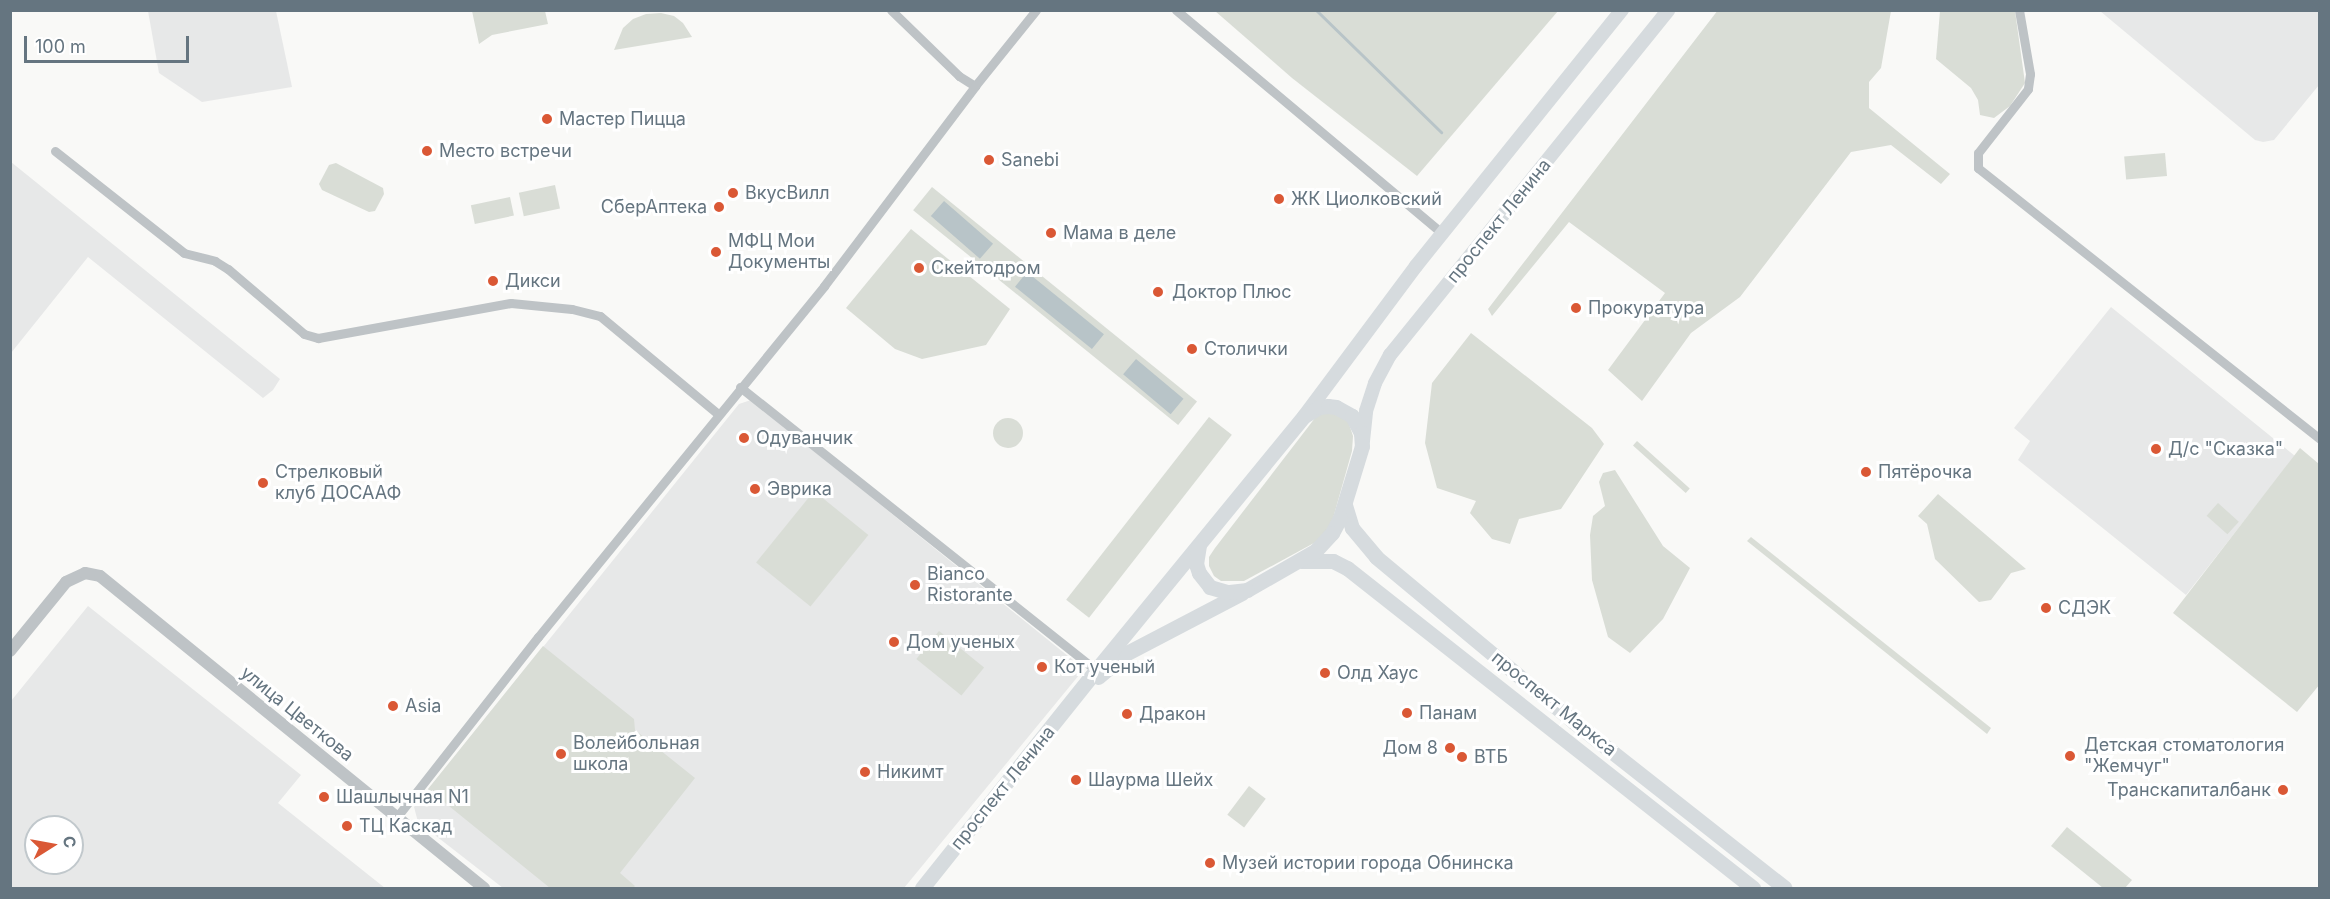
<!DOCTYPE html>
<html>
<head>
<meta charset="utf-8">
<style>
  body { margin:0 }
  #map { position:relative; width:2330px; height:899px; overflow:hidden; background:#f9f9f7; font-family:Inter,sans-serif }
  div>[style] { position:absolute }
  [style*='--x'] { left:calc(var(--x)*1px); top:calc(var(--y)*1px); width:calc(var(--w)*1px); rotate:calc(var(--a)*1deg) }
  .built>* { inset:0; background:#e7e8e8 }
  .green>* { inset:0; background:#d9ddd6; transform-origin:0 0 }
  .round { border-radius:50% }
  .water>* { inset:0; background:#b8c4c8; transform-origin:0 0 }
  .stream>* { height:3px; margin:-1.5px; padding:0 1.5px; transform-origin:1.5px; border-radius:1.5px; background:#b8c4c8 }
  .minor>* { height:9px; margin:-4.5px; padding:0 4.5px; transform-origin:4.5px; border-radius:4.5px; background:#bec3c6 }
  .tertiary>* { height:12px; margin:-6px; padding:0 6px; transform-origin:6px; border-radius:6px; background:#bec3c6 }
  .secondary>* { height:14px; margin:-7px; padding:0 7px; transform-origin:7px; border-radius:7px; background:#d6dbde }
  .primary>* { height:15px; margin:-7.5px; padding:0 7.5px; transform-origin:7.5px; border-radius:7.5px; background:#d6dbde }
  .dots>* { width:16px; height:16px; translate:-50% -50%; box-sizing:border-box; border:3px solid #fff; border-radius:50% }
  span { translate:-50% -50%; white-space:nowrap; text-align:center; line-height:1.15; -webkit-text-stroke:6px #fff; paint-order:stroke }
  .poi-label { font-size:18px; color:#657580 }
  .left { translate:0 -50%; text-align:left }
  .right { translate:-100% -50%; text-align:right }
  .street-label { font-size:18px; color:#657580 }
  .frame { position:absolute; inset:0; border:12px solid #657580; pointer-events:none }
  .north { position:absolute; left:24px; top:815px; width:60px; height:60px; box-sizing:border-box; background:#fff; border:2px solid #c1c8cc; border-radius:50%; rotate:79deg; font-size:16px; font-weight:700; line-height:24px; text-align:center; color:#657580 }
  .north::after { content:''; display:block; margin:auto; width:21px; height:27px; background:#da5835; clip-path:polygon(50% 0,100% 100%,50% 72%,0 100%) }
  .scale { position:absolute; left:24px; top:36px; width:165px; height:27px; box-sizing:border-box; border:3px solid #657580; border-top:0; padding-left:8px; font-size:18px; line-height:21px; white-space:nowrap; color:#657580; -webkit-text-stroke:4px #fff; paint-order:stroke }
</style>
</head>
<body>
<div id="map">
  <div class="built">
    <i style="clip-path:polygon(148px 11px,276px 11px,292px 87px,202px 102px,159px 73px)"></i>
    <i style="clip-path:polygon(2100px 11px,2319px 11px,2319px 85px,2274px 140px,2263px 142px,2255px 140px)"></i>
    <i style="clip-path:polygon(11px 162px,280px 379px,273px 390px,263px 398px,88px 257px,11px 353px)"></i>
    <i style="clip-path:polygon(2111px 307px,2295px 456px,2186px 595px,2018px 460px,2030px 441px,2014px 428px)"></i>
    <i style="clip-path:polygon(751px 400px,1084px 669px,904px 888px,503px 888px,418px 822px,414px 807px,739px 404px)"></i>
    <i style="clip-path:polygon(evenodd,88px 606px,301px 775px,278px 803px,385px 888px,11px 888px,11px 701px,88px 606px,36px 827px,72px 827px,72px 863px,36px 863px,36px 827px)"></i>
  </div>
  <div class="green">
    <i style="clip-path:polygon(1718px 10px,1891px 11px,1881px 68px,1869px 82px,1869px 108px,1950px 174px,1941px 184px,1891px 145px,1851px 152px,1740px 297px,1691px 333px,1642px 401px,1608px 370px,1665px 293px,1569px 222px,1492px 316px,1488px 309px)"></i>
    <i style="clip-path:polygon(472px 11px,545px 11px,548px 24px,492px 35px,479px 44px)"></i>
    <i style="clip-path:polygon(1215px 11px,1558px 11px,1417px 176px,1292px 78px)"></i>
    <i style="clip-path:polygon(1940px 11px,2015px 11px,2025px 83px,2010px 106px,1994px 118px,1980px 115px,1978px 100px,1971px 88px,1936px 59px)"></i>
    <i style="clip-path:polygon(661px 13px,674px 16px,683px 23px,692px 37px,614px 50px,623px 28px,633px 19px,646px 14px)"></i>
    <i style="left:2165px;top:153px;width:23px;height:41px;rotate:85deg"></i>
    <i style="clip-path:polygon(336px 163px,383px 188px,384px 194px,375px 211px,369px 212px,322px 190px,319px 184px,329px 165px)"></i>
    <i style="left:555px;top:185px;width:24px;height:37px;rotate:78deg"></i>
    <i style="left:932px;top:187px;width:341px;height:30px;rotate:39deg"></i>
    <i style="left:510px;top:197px;width:19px;height:40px;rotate:78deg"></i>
    <i style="clip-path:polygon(911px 229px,1010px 309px,986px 345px,922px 359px,895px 349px,846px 308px)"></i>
    <i style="clip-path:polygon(1471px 333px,1592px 428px,1604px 444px,1561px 509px,1519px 519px,1510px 544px,1492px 539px,1470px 513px,1476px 501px,1437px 488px,1425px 443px,1432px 383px)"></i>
    <i style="clip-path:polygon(1334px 413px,1348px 421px,1353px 436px,1352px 451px,1330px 529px,1314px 543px,1244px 581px,1221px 581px,1214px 576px,1209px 566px,1209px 557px,1215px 548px,1315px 418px,1321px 414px)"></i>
    <i style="left:1209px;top:417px;width:29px;height:232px;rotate:38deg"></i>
    <i class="round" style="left:993px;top:418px;width:30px;height:30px"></i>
    <i style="left:1637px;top:441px;width:71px;height:6px;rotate:42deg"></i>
    <i style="clip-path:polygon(2300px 448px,2319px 464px,2320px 684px,2297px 712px,2173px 613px)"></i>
    <i style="clip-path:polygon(1615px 470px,1663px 546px,1690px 568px,1663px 619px,1630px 653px,1608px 637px,1592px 580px,1590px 535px,1593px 516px,1605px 506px,1599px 482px,1603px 473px)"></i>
    <i style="left:814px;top:491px;width:70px;height:92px;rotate:39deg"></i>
    <i style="clip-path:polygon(1938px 494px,2026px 569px,2011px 573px,1991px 600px,1979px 602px,1935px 559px,1927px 524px,1918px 516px)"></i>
    <i style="left:2218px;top:503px;width:28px;height:17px;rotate:42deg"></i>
    <i style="clip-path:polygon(1751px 537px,1991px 728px,1987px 734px,1747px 541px)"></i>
    <i style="left:939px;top:631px;width:58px;height:36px;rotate:39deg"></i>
    <i style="clip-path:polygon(543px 646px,634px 719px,635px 730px,695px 778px,620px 873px,635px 886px,633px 888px,550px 888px,428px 789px)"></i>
    <i style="left:1249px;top:786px;width:21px;height:36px;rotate:37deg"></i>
    <i style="clip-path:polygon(2067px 827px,2132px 880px,2125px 888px,2103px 888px,2051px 846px)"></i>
  </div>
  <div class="water">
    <i style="left:944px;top:201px;width:65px;height:20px;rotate:41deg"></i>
    <i style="left:1027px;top:272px;width:99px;height:19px;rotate:39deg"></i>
    <i style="left:1136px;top:359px;width:62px;height:20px;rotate:40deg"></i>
  </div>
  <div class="stream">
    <i style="--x:1316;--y:10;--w:175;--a:44.3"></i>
  </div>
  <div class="minor">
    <i style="--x:891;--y:10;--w:95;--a:44.1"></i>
    <i style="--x:959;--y:76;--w:19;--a:32"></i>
    <i style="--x:1176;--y:10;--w:347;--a:40"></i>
    <i style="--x:2019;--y:10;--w:65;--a:80.2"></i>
    <i style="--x:2030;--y:74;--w:15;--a:98"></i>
    <i style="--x:2028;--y:89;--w:81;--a:128"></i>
    <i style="--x:1978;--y:153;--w:15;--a:90"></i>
    <i style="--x:1978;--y:168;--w:436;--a:38.4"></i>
    <i style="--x:55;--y:151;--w:164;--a:38.3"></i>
    <i style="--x:184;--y:253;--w:32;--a:14"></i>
    <i style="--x:215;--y:261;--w:15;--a:32"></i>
    <i style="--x:228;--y:269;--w:100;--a:40.5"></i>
    <i style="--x:304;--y:334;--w:15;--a:16"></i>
    <i style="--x:318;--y:338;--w:196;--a:-10.3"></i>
    <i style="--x:511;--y:303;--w:61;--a:5.6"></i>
    <i style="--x:572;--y:309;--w:29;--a:14"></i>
    <i style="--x:600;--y:316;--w:153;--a:39.7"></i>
    <i style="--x:740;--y:387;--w:455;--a:38.5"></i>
    <i style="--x:396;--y:818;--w:230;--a:-51.9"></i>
    <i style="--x:538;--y:637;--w:453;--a:-50.8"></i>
    <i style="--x:824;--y:286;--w:251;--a:-52.9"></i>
    <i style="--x:975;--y:86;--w:97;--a:-51.2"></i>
  </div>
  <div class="tertiary">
    <i style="--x:10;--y:651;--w:89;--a:-50.9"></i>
    <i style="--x:66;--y:582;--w:21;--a:-25"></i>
    <i style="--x:85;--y:573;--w:15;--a:11"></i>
    <i style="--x:100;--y:576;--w:495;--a:39.1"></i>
  </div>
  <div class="secondary">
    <i style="--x:1305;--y:415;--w:186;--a:-53.3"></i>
    <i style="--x:1416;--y:266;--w:329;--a:-51.2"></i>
    <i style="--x:1363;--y:441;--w:30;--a:-84"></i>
    <i style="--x:1366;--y:411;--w:29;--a:-72"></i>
    <i style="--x:1375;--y:383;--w:32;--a:-62"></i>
    <i style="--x:1390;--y:355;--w:443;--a:-51.1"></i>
  </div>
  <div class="primary">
    <i style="--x:1345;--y:505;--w:24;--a:73"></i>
    <i style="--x:1352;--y:528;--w:38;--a:50"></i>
    <i style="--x:1376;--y:557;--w:258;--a:39.8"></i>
    <i style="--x:1574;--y:722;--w:268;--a:38.2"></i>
    <i style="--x:1301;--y:561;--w:32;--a:0"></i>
    <i style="--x:1333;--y:561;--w:16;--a:27"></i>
    <i style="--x:1347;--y:568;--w:517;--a:38.24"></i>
    <i style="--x:1098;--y:677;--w:38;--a:-40"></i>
    <i style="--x:1127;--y:653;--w:130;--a:-27.6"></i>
    <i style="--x:922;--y:888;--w:279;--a:-51.4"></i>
    <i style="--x:1096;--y:670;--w:328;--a:-50.7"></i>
    <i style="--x:1304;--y:416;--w:17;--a:-31"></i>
    <i style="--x:1319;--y:407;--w:9;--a:-6"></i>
    <i style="--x:1328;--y:406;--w:8;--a:7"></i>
    <i style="--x:1336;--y:407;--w:18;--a:29"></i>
    <i style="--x:1352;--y:416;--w:19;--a:62"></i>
    <i style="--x:1361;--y:433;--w:13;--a:86"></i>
    <i style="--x:1362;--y:446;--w:75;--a:107"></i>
    <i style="--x:1340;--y:518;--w:17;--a:118"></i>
    <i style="--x:1332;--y:533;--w:25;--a:133"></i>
    <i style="--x:1315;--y:551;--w:78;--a:150.2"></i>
    <i style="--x:1247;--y:590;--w:20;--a:174"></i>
    <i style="--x:1227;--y:592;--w:18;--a:-164"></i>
    <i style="--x:1210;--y:587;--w:18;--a:-128"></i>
    <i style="--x:1199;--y:573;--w:9;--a:-108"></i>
    <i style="--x:1196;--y:564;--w:18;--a:-81"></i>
  </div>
  <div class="dots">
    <i style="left:547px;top:119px;background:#da5835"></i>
    <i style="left:427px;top:151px;background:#da5835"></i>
    <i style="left:989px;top:160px;background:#da5835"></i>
    <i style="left:733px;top:193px;background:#da5835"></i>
    <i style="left:1279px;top:199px;background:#da5835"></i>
    <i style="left:719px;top:207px;background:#da5835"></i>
    <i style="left:1051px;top:233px;background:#da5835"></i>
    <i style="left:716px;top:252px;background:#da5835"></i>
    <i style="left:919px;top:268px;background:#da5835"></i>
    <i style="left:493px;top:281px;background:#da5835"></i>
    <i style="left:1158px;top:292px;background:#da5835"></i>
    <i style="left:1576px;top:308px;background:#da5835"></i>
    <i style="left:1192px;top:349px;background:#da5835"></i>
    <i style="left:744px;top:438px;background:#da5835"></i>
    <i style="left:2156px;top:449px;background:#da5835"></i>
    <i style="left:1866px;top:472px;background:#da5835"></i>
    <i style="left:263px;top:483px;background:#da5835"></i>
    <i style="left:755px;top:489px;background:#da5835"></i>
    <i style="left:915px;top:585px;background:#da5835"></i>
    <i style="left:2046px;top:608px;background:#da5835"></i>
    <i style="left:894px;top:642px;background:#da5835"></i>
    <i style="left:1042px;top:667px;background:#da5835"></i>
    <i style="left:1325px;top:673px;background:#da5835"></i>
    <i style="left:393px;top:706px;background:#da5835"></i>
    <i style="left:1407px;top:713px;background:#da5835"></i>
    <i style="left:1127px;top:714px;background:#da5835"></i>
    <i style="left:1450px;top:748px;background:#da5835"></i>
    <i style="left:561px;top:754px;background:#da5835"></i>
    <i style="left:2070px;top:756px;background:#da5835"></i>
    <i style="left:1462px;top:757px;background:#da5835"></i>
    <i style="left:865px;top:772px;background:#da5835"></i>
    <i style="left:1076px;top:780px;background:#da5835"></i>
    <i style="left:2283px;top:790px;background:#da5835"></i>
    <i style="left:324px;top:797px;background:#da5835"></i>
    <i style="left:347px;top:826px;background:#da5835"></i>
    <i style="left:1210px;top:863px;background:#da5835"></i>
  </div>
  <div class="poi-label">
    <span class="left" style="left:559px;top:119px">Мастер Пицца</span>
    <span class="left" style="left:439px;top:151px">Место встречи</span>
    <span class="left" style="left:1001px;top:160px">Sanebi</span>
    <span class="left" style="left:745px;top:193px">ВкусВилл</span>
    <span class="left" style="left:1291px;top:199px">ЖК Циолковский</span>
    <span class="right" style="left:707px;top:207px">СберАптека</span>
    <span class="left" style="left:1063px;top:233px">Мама в деле</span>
    <span class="left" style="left:728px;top:252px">МФЦ Мои<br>Документы</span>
    <span class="left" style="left:931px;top:268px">Скейтодром</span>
    <span class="left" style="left:505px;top:281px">Дикси</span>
    <span class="left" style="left:1172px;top:292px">Доктор Плюс</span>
    <span class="left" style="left:1588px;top:308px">Прокуратура</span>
    <span class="left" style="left:1204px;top:349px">Столички</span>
    <span class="left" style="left:756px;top:438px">Одуванчик</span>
    <span class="left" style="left:2168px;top:449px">Д/с "Сказка"</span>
    <span class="left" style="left:1878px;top:472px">Пятёрочка</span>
    <span class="left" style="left:275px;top:483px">Стрелковый<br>клуб ДОСААФ</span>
    <span class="left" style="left:767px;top:489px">Эврика</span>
    <span class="left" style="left:927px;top:585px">Bianco<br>Ristorante</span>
    <span class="left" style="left:2058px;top:608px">СДЭК</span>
    <span class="left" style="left:906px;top:642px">Дом ученых</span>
    <span class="left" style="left:1054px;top:667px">Кот ученый</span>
    <span class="left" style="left:1337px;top:673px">Олд Хаус</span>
    <span class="left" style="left:405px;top:706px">Asia</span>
    <span class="left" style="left:1419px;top:713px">Панам</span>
    <span class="left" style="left:1139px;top:714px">Дракон</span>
    <span class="left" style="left:573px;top:754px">Волейбольная<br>школа</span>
    <span class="left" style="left:2084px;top:756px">Детская стоматология<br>"Жемчуг"</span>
    <span class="right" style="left:1438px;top:748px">Дом 8</span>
    <span class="left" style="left:1474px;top:757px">ВТБ</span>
    <span class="left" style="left:877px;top:772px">Никимт</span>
    <span class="left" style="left:1088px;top:780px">Шаурма Шейх</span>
    <span class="right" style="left:2271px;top:790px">Транскапиталбанк</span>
    <span class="left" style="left:336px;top:797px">Шашлычная N1</span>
    <span class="left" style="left:359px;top:826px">ТЦ Каскад</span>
    <span class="left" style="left:1222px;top:863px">Музей истории города Обнинска</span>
  </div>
  <div class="street-label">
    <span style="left:1499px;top:221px;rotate:-51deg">проспект Ленина</span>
    <span style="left:1554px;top:704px;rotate:39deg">проспект Маркса</span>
    <span style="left:297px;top:714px;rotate:39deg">улица Цветкова</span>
    <span style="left:1003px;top:788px;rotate:-51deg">проспект Ленина</span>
  </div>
  <div class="frame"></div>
  <div class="north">С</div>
  <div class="scale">100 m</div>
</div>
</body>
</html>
